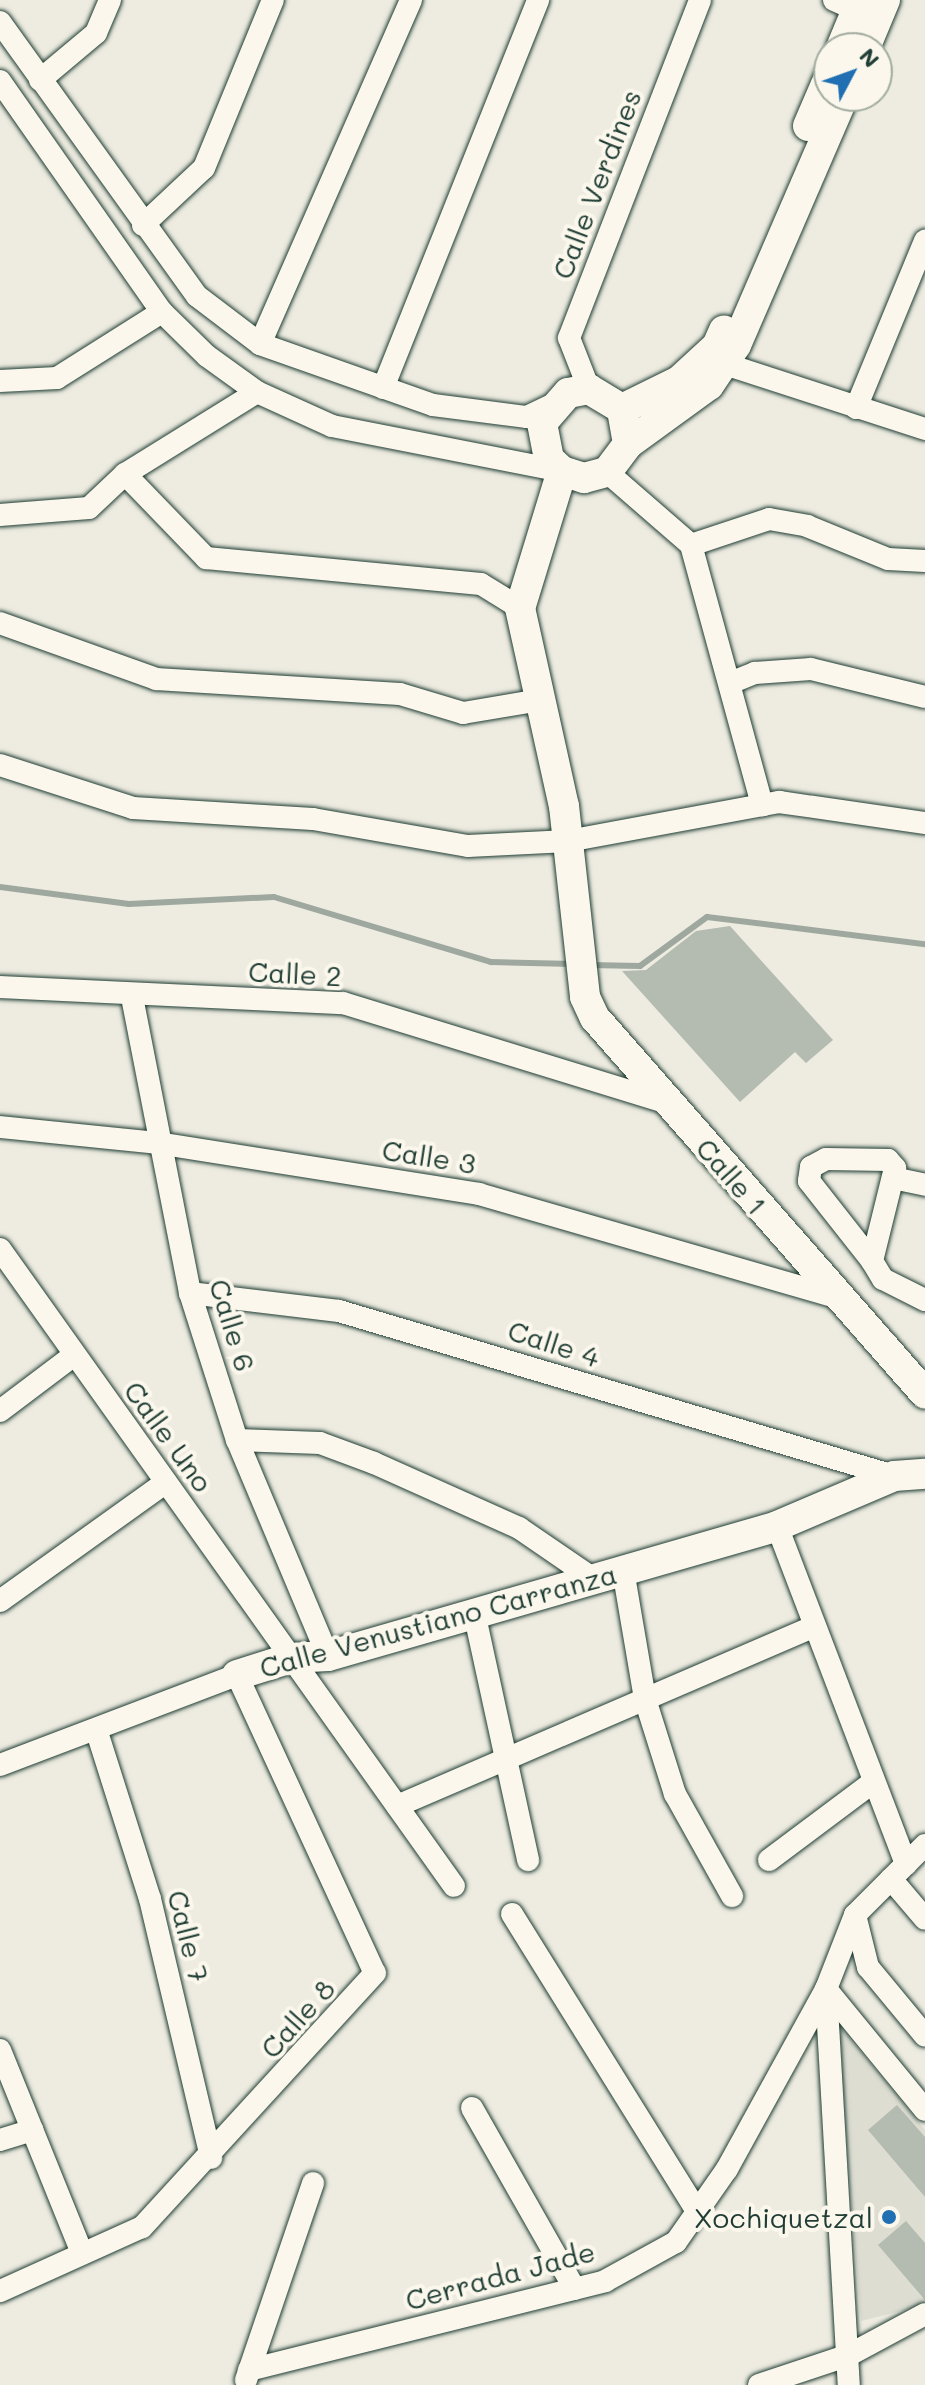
<!DOCTYPE html>
<html>
<head>
<meta charset="utf-8">
<style>
  body { margin:0 }
  #map { position:relative; width:925px; height:2385px; overflow:hidden; background:#eeece1; font-family:Mali,sans-serif }
  div>[style] { position:absolute }
  [style*='--x'] { left:calc(var(--x)*1px); top:calc(var(--y)*1px); width:calc(var(--w)*1px); rotate:calc(var(--a)*1deg) }
  .built>* { inset:0; background:#ddddd2 }
  .stream>* { height:6px; margin:-3px; padding:0 3px; transform-origin:3px; border-radius:3px; background:#9fa89f }
  .building>* { inset:0; background:#b4bbb0 }
  .roads { filter:drop-shadow(0 0 2px #1f3d34) drop-shadow(0 0 2px #1f3d34) }
  .street>* { height:22px; margin:-11px; padding:0 11px; transform-origin:11px; border-radius:11px; background:#fbf7ec }
  .secondary>* { height:30px; margin:-15px; padding:0 15px; transform-origin:15px; border-radius:15px; background:#fbf7ec }
  .dots>* { width:22px; height:22px; translate:-50% -50%; box-sizing:border-box; border:4px solid #fbf7ec; border-radius:50% }
  span { translate:-50% -50%; white-space:nowrap; text-align:center; line-height:1.15; -webkit-text-stroke:8px #fbf7ec; paint-order:stroke }
  .street-label { font-size:28px; color:#1f3d34 }
  .poi-label { font-size:28px; color:#1f3d34 }
  .right { translate:-100% -50%; text-align:right }
  .north { position:absolute; left:813px; top:32px; width:80px; height:80px; box-sizing:border-box; background:#fbf7ec; border:2px solid #a3ada2; border-radius:50%; rotate:49deg; font-size:22px; font-weight:700; line-height:32px; text-align:center; color:#1f3d34 }
  .north::after { content:''; display:block; margin:auto; width:28px; height:36px; background:#1f6fb2; clip-path:polygon(50% 0,100% 100%,50% 72%,0 100%) }
</style>
</head>
<body>
<div id="map">
  <div class="built">
    <i style="clip-path:polygon(837px 2023px,925px 2130px,925px 2305px,861px 2321px)"></i>
  </div>
  <div class="stream">
    <i style="--x:0;--y:887;--w:130;--a:7.5"></i>
    <i style="--x:129;--y:904;--w:145;--a:-2.8"></i>
    <i style="--x:274;--y:897;--w:227;--a:16.7"></i>
    <i style="--x:491;--y:962;--w:83;--a:1.4"></i>
    <i style="--x:589;--y:965;--w:51;--a:1.1"></i>
    <i style="--x:640;--y:966;--w:83;--a:-36.2"></i>
    <i style="--x:707;--y:917;--w:220;--a:7.1"></i>
  </div>
  <div class="building">
    <i style="clip-path:polygon(730px 926px,833px 1040px,806px 1063px,795px 1052px,740px 1102px,622px 971px,646px 970px,696px 931px)"></i>
    <i style="clip-path:polygon(897px 2105px,925px 2137px,925px 2197px,868px 2130px)"></i>
    <i style="clip-path:polygon(906px 2221px,925px 2243px,925px 2300px,878px 2245px)"></i>
  </div>
  <div class="roads">
    <div class="street">
      <i style="--x:834;--y:0;--w:24;--a:24"></i>
      <i style="--x:0;--y:22;--w:337;--a:54.3"></i>
      <i style="--x:197;--y:296;--w:79;--a:37.3"></i>
      <i style="--x:260;--y:344;--w:183;--a:19.4"></i>
      <i style="--x:433;--y:405;--w:95;--a:7.3"></i>
      <i style="--x:527;--y:417;--w:25;--a:-26"></i>
      <i style="--x:40;--y:80;--w:73;--a:-40"></i>
      <i style="--x:96;--y:33;--w:36;--a:-67"></i>
      <i style="--x:0;--y:81;--w:282;--a:55"></i>
      <i style="--x:162;--y:312;--w:63;--a:44.4"></i>
      <i style="--x:207;--y:356;--w:62;--a:35.8"></i>
      <i style="--x:257;--y:392;--w:82;--a:24.4"></i>
      <i style="--x:332;--y:426;--w:234;--a:11.1"></i>
      <i style="--x:143;--y:225;--w:83;--a:-43.1"></i>
      <i style="--x:204;--y:168;--w:182;--a:-67.7"></i>
      <i style="--x:260;--y:344;--w:376;--a:-66.3"></i>
      <i style="--x:725;--y:364;--w:210;--a:18"></i>
      <i style="--x:0;--y:381;--w:57;--a:-3"></i>
      <i style="--x:57;--y:378;--w:124;--a:-32.2"></i>
      <i style="--x:383;--y:388;--w:418;--a:-68.2"></i>
      <i style="--x:589;--y:389;--w:55;--a:-111.4"></i>
      <i style="--x:569;--y:338;--w:362;--a:-68.8"></i>
      <i style="--x:856;--y:408;--w:181;--a:-67.6"></i>
      <i style="--x:607;--y:472;--w:111;--a:41"></i>
      <i style="--x:691;--y:545;--w:270;--a:74.7"></i>
      <i style="--x:125;--y:474;--w:117;--a:46"></i>
      <i style="--x:206;--y:558;--w:276;--a:5.4"></i>
      <i style="--x:481;--y:584;--w:46;--a:31.6"></i>
      <i style="--x:0;--y:515;--w:89;--a:-4.5"></i>
      <i style="--x:89;--y:508;--w:50;--a:-43.4"></i>
      <i style="--x:125;--y:474;--w:155;--a:-31.8"></i>
      <i style="--x:691;--y:545;--w:82;--a:-18.4"></i>
      <i style="--x:769;--y:519;--w:39;--a:10"></i>
      <i style="--x:807;--y:526;--w:87;--a:22.2"></i>
      <i style="--x:888;--y:559;--w:37;--a:3"></i>
      <i style="--x:0;--y:623;--w:166;--a:19.7"></i>
      <i style="--x:156;--y:679;--w:244;--a:3.5"></i>
      <i style="--x:400;--y:694;--w:66;--a:16.8"></i>
      <i style="--x:463;--y:713;--w:79;--a:-9.5"></i>
      <i style="--x:730;--y:683;--w:27;--a:-22"></i>
      <i style="--x:755;--y:673;--w:56;--a:-4.1"></i>
      <i style="--x:811;--y:669;--w:117;--a:13.8"></i>
      <i style="--x:0;--y:765;--w:140;--a:17.9"></i>
      <i style="--x:133;--y:808;--w:180;--a:3.5"></i>
      <i style="--x:313;--y:819;--w:157;--a:9.9"></i>
      <i style="--x:468;--y:846;--w:100;--a:-2.9"></i>
      <i style="--x:568;--y:841;--w:215;--a:-10.5"></i>
      <i style="--x:779;--y:802;--w:148;--a:8.2"></i>
      <i style="--x:0;--y:987;--w:343;--a:2.7"></i>
      <i style="--x:343;--y:1003;--w:341;--a:17.1"></i>
      <i style="--x:132;--y:997;--w:302;--a:78.9"></i>
      <i style="--x:190;--y:1293;--w:154;--a:72.3"></i>
      <i style="--x:237;--y:1440;--w:234;--a:67.2"></i>
      <i style="--x:0;--y:1127;--w:159;--a:5.8"></i>
      <i style="--x:158;--y:1143;--w:325;--a:9"></i>
      <i style="--x:479;--y:1194;--w:373;--a:16.1"></i>
      <i style="--x:893;--y:1178;--w:33;--a:12"></i>
      <i style="--x:0;--y:1249;--w:782;--a:54.52"></i>
      <i style="--x:872;--y:1261;--w:102;--a:-128.2"></i>
      <i style="--x:809;--y:1181;--w:14;--a:-82"></i>
      <i style="--x:811;--y:1167;--w:17;--a:-28"></i>
      <i style="--x:826;--y:1159;--w:62;--a:0.9"></i>
      <i style="--x:888;--y:1160;--w:11;--a:49"></i>
      <i style="--x:895;--y:1168;--w:96;--a:103.9"></i>
      <i style="--x:872;--y:1261;--w:21;--a:59"></i>
      <i style="--x:883;--y:1279;--w:47;--a:26.6"></i>
      <i style="--x:190;--y:1293;--w:150;--a:6.9"></i>
      <i style="--x:339;--y:1311;--w:579;--a:16.56"></i>
      <i style="--x:0;--y:1411;--w:93;--a:-37.1"></i>
      <i style="--x:237;--y:1440;--w:83;--a:2.1"></i>
      <i style="--x:320;--y:1443;--w:58;--a:20.3"></i>
      <i style="--x:374;--y:1463;--w:159;--a:24.1"></i>
      <i style="--x:519;--y:1528;--w:88;--a:34.4"></i>
      <i style="--x:777;--y:1526;--w:362;--a:69.1"></i>
      <i style="--x:623;--y:1570;--w:131;--a:80.3"></i>
      <i style="--x:645;--y:1699;--w:100;--a:72.5"></i>
      <i style="--x:675;--y:1794;--w:117;--a:60.8"></i>
      <i style="--x:0;--y:1601;--w:204;--a:-35.6"></i>
      <i style="--x:474;--y:1612;--w:254;--a:77.7"></i>
      <i style="--x:97;--y:1732;--w:175;--a:72.4"></i>
      <i style="--x:150;--y:1899;--w:266;--a:76.7"></i>
      <i style="--x:0;--y:1765;--w:254;--a:-20.8"></i>
      <i style="--x:237;--y:1675;--w:328;--a:65.2"></i>
      <i style="--x:375;--y:1973;--w:345;--a:132.5"></i>
      <i style="--x:142;--y:2227;--w:156;--a:155.7"></i>
      <i style="--x:397;--y:1806;--w:455;--a:-23.3"></i>
      <i style="--x:769;--y:1860;--w:129;--a:-36.8"></i>
      <i style="--x:891;--y:1879;--w:52;--a:49.6"></i>
      <i style="--x:512;--y:1914;--w:350;--a:58.1"></i>
      <i style="--x:855;--y:1915;--w:54;--a:76"></i>
      <i style="--x:868;--y:1967;--w:89;--a:50.4"></i>
      <i style="--x:826;--y:1989;--w:156;--a:50.7"></i>
      <i style="--x:826;--y:1990;--w:396;--a:86.7"></i>
      <i style="--x:0;--y:2050;--w:219;--a:68"></i>
      <i style="--x:472;--y:2108;--w:208;--a:60.4"></i>
      <i style="--x:0;--y:2140;--w:34;--a:-17"></i>
      <i style="--x:249;--y:2370;--w:367;--a:-14"></i>
      <i style="--x:605;--y:2281;--w:81;--a:-28.8"></i>
      <i style="--x:676;--y:2242;--w:89;--a:-55.1"></i>
      <i style="--x:727;--y:2169;--w:205;--a:-61.2"></i>
      <i style="--x:826;--y:1989;--w:79;--a:-68.6"></i>
      <i style="--x:855;--y:1915;--w:99;--a:-45"></i>
      <i style="--x:246;--y:2380;--w:208;--a:-71.2"></i>
      <i style="--x:759;--y:2385;--w:95;--a:-18.4"></i>
      <i style="--x:849;--y:2355;--w:86;--a:-28.3"></i>
    </div>
    <div class="secondary">
      <i style="--x:841;--y:48;--w:52;--a:-67.4"></i>
      <i style="--x:865;--y:48;--w:52;--a:-67.4"></i>
      <i style="--x:808;--y:126;--w:53;--a:-66.8"></i>
      <i style="--x:622;--y:409;--w:64;--a:-26.2"></i>
      <i style="--x:679;--y:381;--w:52;--a:-42.6"></i>
      <i style="--x:717;--y:346;--w:17;--a:-66"></i>
      <i style="--x:628;--y:444;--w:36;--a:-100"></i>
      <i style="--x:622;--y:409;--w:39;--a:-149"></i>
      <i style="--x:589;--y:389;--w:21;--a:169"></i>
      <i style="--x:568;--y:393;--w:40;--a:131"></i>
      <i style="--x:542;--y:423;--w:37;--a:79"></i>
      <i style="--x:549;--y:459;--w:18;--a:43"></i>
      <i style="--x:562;--y:471;--w:23;--a:18"></i>
      <i style="--x:584;--y:478;--w:24;--a:-15"></i>
      <i style="--x:607;--y:472;--w:35;--a:-53"></i>
      <i style="--x:628;--y:444;--w:100;--a:-36.1"></i>
      <i style="--x:709;--y:385;--w:48;--a:-56"></i>
      <i style="--x:736;--y:345;--w:271;--a:-66.6"></i>
      <i style="--x:562;--y:471;--w:143;--a:107"></i>
      <i style="--x:520;--y:608;--w:203;--a:77.5"></i>
      <i style="--x:564;--y:806;--w:192;--a:83.7"></i>
      <i style="--x:585;--y:997;--w:23;--a:65"></i>
      <i style="--x:595;--y:1018;--w:500;--a:48.7"></i>
      <i style="--x:237;--y:1675;--w:57;--a:-17.5"></i>
      <i style="--x:291;--y:1658;--w:37;--a:-3"></i>
      <i style="--x:328;--y:1656;--w:467;--a:-16.1"></i>
      <i style="--x:777;--y:1526;--w:127;--a:-23.1"></i>
      <i style="--x:894;--y:1476;--w:31;--a:-4"></i>
    </div>
  </div>
  <div class="dots">
    <i style="left:889px;top:2217px;background:#1f6fb2"></i>
  </div>
  <div class="street-label">
    <span style="left:596px;top:184px;rotate:-69deg">Calle Verdines</span>
    <span style="left:295px;top:973px;rotate:3deg">Calle 2</span>
    <span style="left:429px;top:1156px;rotate:9deg">Calle 3</span>
    <span style="left:732px;top:1176px;rotate:49deg">Calle 1</span>
    <span style="left:233px;top:1325px;rotate:73deg">Calle 6</span>
    <span style="left:554px;top:1343px;rotate:18deg">Calle 4</span>
    <span style="left:169px;top:1436px;rotate:54deg">Calle Uno</span>
    <span style="left:438px;top:1620px;rotate:-15deg">Calle Venustiano Carranza</span>
    <span style="left:189px;top:1936px;rotate:76deg">Calle 7</span>
    <span style="left:297px;top:2018px;rotate:-48deg">Calle 8</span>
    <span style="left:500px;top:2275px;rotate:-15deg">Cerrada Jade</span>
  </div>
  <div class="poi-label">
    <span class="right" style="left:873px;top:2217px">Xochiquetzal</span>
  </div>
  <div class="north">N</div>
</div>
</body>
</html>
